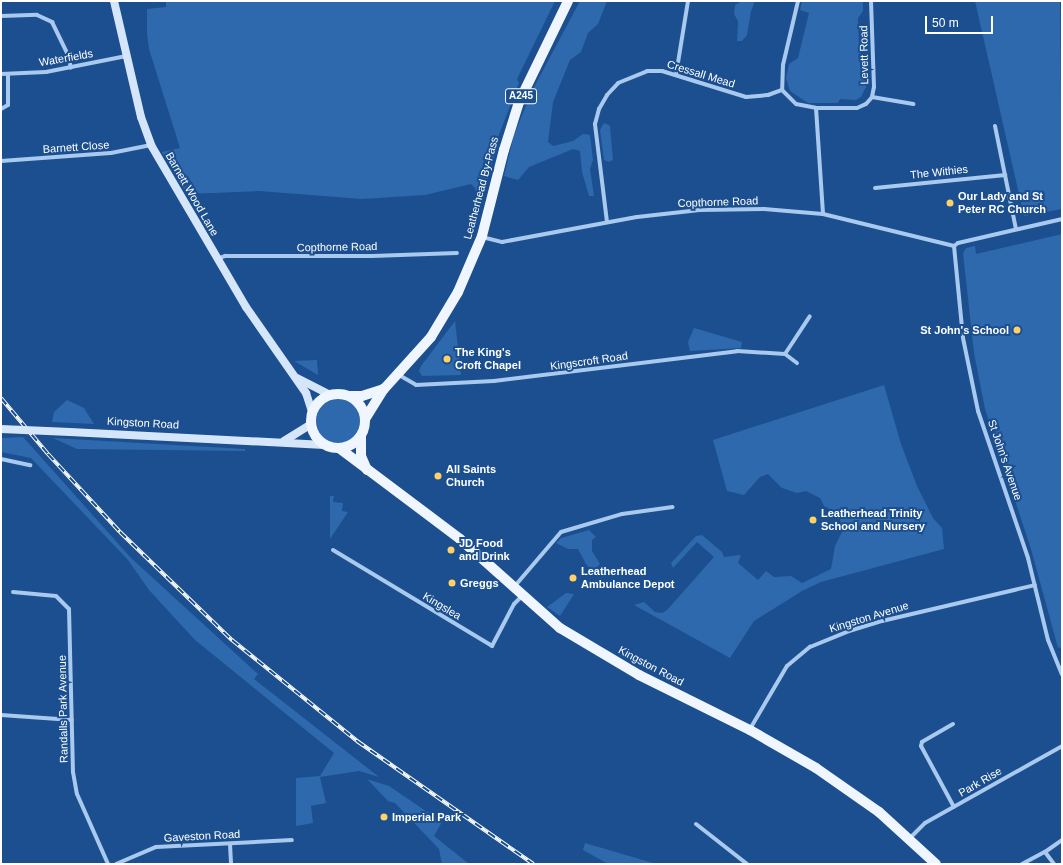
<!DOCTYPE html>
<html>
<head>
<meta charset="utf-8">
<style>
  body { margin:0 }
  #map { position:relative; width:1063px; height:865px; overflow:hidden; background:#1b4f8f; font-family:Arial,sans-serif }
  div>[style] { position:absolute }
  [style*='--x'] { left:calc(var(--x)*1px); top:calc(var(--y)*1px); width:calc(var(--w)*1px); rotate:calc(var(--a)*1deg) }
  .green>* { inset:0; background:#2e69ad }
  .round { border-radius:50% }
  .street>* { height:4px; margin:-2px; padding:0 2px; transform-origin:2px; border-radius:2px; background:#a9c9ee }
  .secondary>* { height:8px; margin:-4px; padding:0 4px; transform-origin:4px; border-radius:4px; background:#d6e6fa }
  .primary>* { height:10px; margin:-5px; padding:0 5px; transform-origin:5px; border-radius:5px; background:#f0f6ff }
  .primary>.ring { margin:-5px; padding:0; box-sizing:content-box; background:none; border:10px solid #f0f6ff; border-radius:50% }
  .rail>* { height:4px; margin-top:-2px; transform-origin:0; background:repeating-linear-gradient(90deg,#1b4f8f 0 8px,#fff 0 16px); box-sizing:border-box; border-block:1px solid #fff }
  .secondary-bridge>* { height:8px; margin:-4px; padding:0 4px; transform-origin:4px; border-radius:4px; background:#d6e6fa }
  .dots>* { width:11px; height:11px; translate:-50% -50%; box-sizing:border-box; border:2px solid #1b4f8f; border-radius:50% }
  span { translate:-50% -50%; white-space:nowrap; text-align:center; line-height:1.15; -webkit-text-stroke:4px #1b4f8f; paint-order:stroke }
  .shield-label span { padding:1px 3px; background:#1b4f8f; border:1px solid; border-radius:3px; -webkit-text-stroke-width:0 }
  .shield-label { font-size:10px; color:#fff; font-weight:700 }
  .street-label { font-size:11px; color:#fff }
  .poi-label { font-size:11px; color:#fff; font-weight:700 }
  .left { translate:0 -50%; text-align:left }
  .right { translate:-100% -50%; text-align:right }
  .frame { position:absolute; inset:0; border:2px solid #fff; pointer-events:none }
  .scale { position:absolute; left:925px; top:16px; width:68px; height:18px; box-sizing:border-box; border:2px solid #fff; border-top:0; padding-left:5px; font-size:12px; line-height:14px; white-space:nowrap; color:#fff; -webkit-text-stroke:3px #1b4f8f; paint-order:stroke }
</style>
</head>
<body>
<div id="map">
  <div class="green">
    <i style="clip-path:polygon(166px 1px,555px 1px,517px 79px,519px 83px,498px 137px,482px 205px,478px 203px,475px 188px,471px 184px,425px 195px,362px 199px,259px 191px,188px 194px,178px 181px,162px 152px,180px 148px,149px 49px,147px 34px,147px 9px,166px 7px)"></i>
    <i style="clip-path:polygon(580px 1px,607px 1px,598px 24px,588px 33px,581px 52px,570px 60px,553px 102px,548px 142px,553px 146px,573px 141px,583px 134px,590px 135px,593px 160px,590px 169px,594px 196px,589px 196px,582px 172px,580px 151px,573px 149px,529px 167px,518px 180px,504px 176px,514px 135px,532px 91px)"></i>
    <i style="clip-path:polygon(742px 1px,755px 1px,751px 11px,747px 35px,742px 41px,737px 41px,738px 21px,734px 14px,735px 5px)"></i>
    <i style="clip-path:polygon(802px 1px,863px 1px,863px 11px,858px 18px,859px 50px,865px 60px,866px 87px,861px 97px,856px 100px,840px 99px,838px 103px,808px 103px,790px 91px,786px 78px,789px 64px,798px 58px,809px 13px,800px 10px)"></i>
    <i style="clip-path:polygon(975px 1px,1060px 1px,1062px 209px,1024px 216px)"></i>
    <i style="clip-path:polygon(604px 123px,610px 126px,613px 160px,609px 162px,604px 160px,600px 130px)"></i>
    <i style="clip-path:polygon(1062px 234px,1062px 647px,1058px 648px,1031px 549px,985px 409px,974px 353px,963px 253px,966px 248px,975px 246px,976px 254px)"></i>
    <i style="clip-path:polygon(455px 321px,461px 375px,422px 376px,419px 371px,421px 366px)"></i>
    <i style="clip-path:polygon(694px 328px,742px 342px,741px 348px,690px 351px,688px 342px)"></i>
    <i style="clip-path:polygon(317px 360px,318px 375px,294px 361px)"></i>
    <i style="clip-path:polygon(884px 385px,901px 444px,917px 486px,933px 518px,942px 528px,944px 549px,821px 582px,802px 591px,754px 621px,730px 658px,634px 605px,644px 602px,655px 612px,662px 613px,667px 610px,714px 557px,697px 542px,673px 568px,671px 563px,696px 536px,702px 535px,722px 552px,724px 557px,741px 555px,738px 563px,758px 580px,766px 571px,774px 577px,791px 576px,802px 583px,831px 569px,835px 546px,842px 532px,839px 514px,824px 506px,820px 498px,806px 491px,797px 493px,782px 488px,768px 474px,760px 477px,744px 495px,727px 491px,713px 440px)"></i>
    <i class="round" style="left:316px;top:399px;width:44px;height:44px"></i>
    <i style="clip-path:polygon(67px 400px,84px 408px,94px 424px,52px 422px,54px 412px)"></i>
    <i style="clip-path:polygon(23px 437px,131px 558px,258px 674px,254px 679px,379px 777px,359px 771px,320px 777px,326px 803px,311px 806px,313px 823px,296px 826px,296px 778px,320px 776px,334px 753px,195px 640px,149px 590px,128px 560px,31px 458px,1px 452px,1px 438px)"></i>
    <i style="clip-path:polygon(53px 438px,245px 449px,245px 451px,77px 449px)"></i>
    <i style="clip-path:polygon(330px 496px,334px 496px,333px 502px,343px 503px,342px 511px,348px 512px,330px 539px)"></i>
    <i style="clip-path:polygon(589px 530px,596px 537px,592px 540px,592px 551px,600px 564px,593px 571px,586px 564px,578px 549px,568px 549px,556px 543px,561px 538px)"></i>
    <i style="clip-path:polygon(566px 593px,574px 594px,560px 616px,547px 607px)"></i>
    <i style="clip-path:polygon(367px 779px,389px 786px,442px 822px,434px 836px,469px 864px,442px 864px,439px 849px,395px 803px,388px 801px)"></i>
    <i style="clip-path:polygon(585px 843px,653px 863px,655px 864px,608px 864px,583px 850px)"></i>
  </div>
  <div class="street">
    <i style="--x:798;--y:1;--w:66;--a:103.2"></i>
    <i style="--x:783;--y:65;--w:25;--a:92"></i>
    <i style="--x:782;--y:90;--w:20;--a:45"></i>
    <i style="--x:796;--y:104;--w:20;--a:11"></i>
    <i style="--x:816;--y:108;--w:41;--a:0"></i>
    <i style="--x:857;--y:108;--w:10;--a:-24"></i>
    <i style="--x:866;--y:104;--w:9;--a:-49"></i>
    <i style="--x:872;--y:97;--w:10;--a:-79"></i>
    <i style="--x:874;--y:87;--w:86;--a:-92"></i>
    <i style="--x:1;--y:16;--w:36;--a:-2"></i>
    <i style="--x:37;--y:15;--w:17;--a:25"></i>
    <i style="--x:52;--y:22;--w:37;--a:64"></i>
    <i style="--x:68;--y:55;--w:13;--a:77"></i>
    <i style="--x:1;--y:74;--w:45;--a:-2.5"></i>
    <i style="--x:46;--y:72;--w:82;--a:-11.3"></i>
    <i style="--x:676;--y:75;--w:75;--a:-80.8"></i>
    <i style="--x:872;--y:97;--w:42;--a:9.7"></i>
    <i style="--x:816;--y:108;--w:106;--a:86.2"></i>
    <i style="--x:1;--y:109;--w:8;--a:-30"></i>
    <i style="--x:8;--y:105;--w:31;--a:-90"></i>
    <i style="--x:995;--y:126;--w:105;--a:78.5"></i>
    <i style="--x:1;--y:161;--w:110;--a:-4.2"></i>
    <i style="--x:111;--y:153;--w:41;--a:-11.3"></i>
    <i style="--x:875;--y:188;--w:131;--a:-5.7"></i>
    <i style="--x:607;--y:222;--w:99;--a:-97"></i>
    <i style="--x:595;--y:124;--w:16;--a:-75"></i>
    <i style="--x:599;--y:109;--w:16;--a:-60"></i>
    <i style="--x:607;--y:95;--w:16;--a:-47"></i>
    <i style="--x:618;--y:83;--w:31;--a:-22"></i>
    <i style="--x:647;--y:71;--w:15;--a:0"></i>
    <i style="--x:662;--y:71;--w:88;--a:17.2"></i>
    <i style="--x:746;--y:97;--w:22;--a:-5"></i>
    <i style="--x:768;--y:95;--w:15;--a:-20"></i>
    <i style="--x:482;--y:237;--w:21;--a:14"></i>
    <i style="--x:502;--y:242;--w:137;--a:-10.5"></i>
    <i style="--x:637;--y:217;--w:63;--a:-6.3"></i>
    <i style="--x:700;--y:210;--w:64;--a:-0.9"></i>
    <i style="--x:764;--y:209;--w:59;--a:4.8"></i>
    <i style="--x:823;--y:214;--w:135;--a:13.7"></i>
    <i style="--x:954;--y:246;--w:92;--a:84.4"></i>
    <i style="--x:963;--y:338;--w:75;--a:78.4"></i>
    <i style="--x:978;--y:411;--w:155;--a:71.2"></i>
    <i style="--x:1028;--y:558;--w:84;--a:76.3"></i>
    <i style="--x:1048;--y:640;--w:37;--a:68"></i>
    <i style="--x:954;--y:246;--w:5;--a:-37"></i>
    <i style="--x:958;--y:243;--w:107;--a:-13"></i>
    <i style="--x:217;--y:259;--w:9;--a:-21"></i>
    <i style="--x:225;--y:256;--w:147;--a:0"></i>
    <i style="--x:372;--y:256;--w:85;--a:-2"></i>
    <i style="--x:785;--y:354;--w:45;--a:-56.7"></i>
    <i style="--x:399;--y:375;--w:20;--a:30"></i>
    <i style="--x:416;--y:385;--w:78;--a:-2.9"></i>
    <i style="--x:494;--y:381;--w:245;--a:-7"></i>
    <i style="--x:737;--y:351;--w:48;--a:3.6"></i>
    <i style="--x:785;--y:354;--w:15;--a:37"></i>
    <i style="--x:1;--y:459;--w:30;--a:12"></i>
    <i style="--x:333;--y:550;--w:186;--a:31.1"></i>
    <i style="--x:492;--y:646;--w:47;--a:-62.4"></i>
    <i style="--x:514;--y:604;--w:11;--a:-45"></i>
    <i style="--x:514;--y:587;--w:72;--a:-49.5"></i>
    <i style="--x:561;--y:532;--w:64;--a:-16.4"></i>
    <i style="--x:622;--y:514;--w:51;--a:-7.8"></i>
    <i style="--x:13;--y:592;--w:43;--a:5.3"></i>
    <i style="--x:56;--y:596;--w:18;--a:45"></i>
    <i style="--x:69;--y:609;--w:163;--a:88.6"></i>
    <i style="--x:73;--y:772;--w:22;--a:80"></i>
    <i style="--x:77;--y:794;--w:77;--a:66.1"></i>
    <i style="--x:1;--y:715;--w:71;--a:4"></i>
    <i style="--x:953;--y:724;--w:36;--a:150"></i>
    <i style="--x:922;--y:742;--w:4;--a:104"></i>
    <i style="--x:921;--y:746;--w:69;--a:61.6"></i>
    <i style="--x:750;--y:729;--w:73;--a:-59.6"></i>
    <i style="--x:787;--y:666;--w:30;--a:-40"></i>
    <i style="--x:810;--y:647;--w:42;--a:-22.3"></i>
    <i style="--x:849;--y:631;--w:34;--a:-17"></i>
    <i style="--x:882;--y:621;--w:157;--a:-13.2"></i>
    <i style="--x:696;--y:824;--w:65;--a:38.1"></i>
    <i style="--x:910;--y:838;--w:21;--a:-45"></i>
    <i style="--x:925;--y:823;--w:157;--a:-29.3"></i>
    <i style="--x:230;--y:844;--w:20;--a:87"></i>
    <i style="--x:116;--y:864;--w:43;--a:-23"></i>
    <i style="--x:156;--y:847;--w:136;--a:-2.9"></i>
    <i style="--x:1022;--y:864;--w:26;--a:-28"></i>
    <i style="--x:1054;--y:864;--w:15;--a:-127"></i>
    <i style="--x:1045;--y:852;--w:21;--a:-35"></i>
  </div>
  <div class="secondary">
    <i style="--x:114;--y:1;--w:119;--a:76.9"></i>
    <i style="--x:141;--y:117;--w:30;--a:70"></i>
    <i style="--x:151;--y:145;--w:188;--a:59.6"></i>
    <i style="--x:246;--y:307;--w:105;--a:55.1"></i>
    <i style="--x:306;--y:393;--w:20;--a:72"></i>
    <i style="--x:297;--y:378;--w:38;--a:27"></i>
    <i style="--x:70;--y:432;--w:255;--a:2.9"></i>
    <i style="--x:284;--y:441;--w:32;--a:-32"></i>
  </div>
  <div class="primary">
    <i class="ring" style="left:311px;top:394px;width:44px;height:44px"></i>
    <i style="--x:349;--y:396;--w:13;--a:0"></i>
    <i style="--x:362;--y:396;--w:23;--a:-18"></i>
    <i style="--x:365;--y:419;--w:36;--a:-58"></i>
    <i style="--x:384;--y:389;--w:70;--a:-47.9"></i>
    <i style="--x:431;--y:337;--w:52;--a:-59"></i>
    <i style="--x:458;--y:292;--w:61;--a:-66.8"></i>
    <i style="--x:482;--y:236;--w:89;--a:-75.7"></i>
    <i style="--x:504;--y:150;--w:50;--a:-72.6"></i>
    <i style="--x:519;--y:102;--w:112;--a:-64.1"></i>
    <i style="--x:361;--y:436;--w:20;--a:90"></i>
    <i style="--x:361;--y:456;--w:15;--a:67"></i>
    <i style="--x:339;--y:448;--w:151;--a:36.9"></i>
    <i style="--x:460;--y:539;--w:134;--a:41.7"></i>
    <i style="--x:560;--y:628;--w:92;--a:30.7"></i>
    <i style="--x:639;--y:675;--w:124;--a:26.4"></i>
    <i style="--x:750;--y:730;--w:76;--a:29.9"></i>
    <i style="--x:816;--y:768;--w:77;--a:34.9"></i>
    <i style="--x:879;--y:812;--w:77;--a:42.4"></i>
  </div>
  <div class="rail">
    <i style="--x:1;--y:398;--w:73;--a:50"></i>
    <i style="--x:48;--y:454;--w:106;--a:47.3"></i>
    <i style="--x:120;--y:532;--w:156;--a:44"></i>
    <i style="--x:232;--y:640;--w:161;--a:38.9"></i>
    <i style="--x:357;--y:741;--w:215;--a:34.9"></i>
  </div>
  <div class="secondary-bridge">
    <i style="--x:1;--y:429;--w:69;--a:2.5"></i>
  </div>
  <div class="dots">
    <i style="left:950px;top:203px;background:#ffd166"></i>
    <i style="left:1017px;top:330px;background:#ffd166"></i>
    <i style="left:447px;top:359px;background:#ffd166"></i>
    <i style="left:438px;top:476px;background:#ffd166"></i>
    <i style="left:813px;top:520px;background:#ffd166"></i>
    <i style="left:451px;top:550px;background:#ffd166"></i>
    <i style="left:573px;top:578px;background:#ffd166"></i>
    <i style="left:452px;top:583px;background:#ffd166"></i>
    <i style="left:384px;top:817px;background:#ffd166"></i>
  </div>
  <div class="shield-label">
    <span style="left:521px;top:96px">A245</span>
  </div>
  <div class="street-label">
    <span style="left:864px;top:55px;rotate:-91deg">Levett Road</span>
    <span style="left:66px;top:58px;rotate:-10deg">Waterfields</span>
    <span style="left:701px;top:74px;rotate:17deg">Cressall Mead</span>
    <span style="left:76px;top:147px;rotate:-4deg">Barnett Close</span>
    <span style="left:939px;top:172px;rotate:-6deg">The Withies</span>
    <span style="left:481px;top:188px;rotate:-75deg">Leatherhead By-Pass</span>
    <span style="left:192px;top:194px;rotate:60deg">Barnett Wood Lane</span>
    <span style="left:718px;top:202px;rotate:-2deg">Copthorne Road</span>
    <span style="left:337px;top:247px;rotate:-1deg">Copthorne Road</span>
    <span style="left:589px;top:361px;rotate:-8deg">Kingscroft Road</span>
    <span style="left:143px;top:423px;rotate:3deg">Kingston Road</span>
    <span style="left:1005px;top:460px;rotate:71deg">St John's Avenue</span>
    <span style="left:442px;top:606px;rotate:31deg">Kingslea</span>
    <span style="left:869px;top:617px;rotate:-17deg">Kingston Avenue</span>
    <span style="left:651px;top:666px;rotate:28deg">Kingston Road</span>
    <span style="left:63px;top:709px;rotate:-91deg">Randalls Park Avenue</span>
    <span style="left:980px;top:782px;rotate:-30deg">Park Rise</span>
    <span style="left:202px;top:836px;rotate:-3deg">Gaveston Road</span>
  </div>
  <div class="poi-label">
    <span class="left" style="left:958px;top:203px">Our Lady and St<br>Peter RC Church</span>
    <span class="right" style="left:1009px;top:330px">St John's School</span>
    <span class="left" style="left:455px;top:359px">The King's<br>Croft Chapel</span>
    <span class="left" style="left:446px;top:476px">All Saints<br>Church</span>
    <span class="left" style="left:821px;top:520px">Leatherhead Trinity<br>School and Nursery</span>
    <span class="left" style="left:459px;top:550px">JD Food<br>and Drink</span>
    <span class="left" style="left:581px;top:578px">Leatherhead<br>Ambulance Depot</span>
    <span class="left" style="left:460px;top:583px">Greggs</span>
    <span class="left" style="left:392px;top:817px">Imperial Park</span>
  </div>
  <div class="frame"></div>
  <div class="scale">50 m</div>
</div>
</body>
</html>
